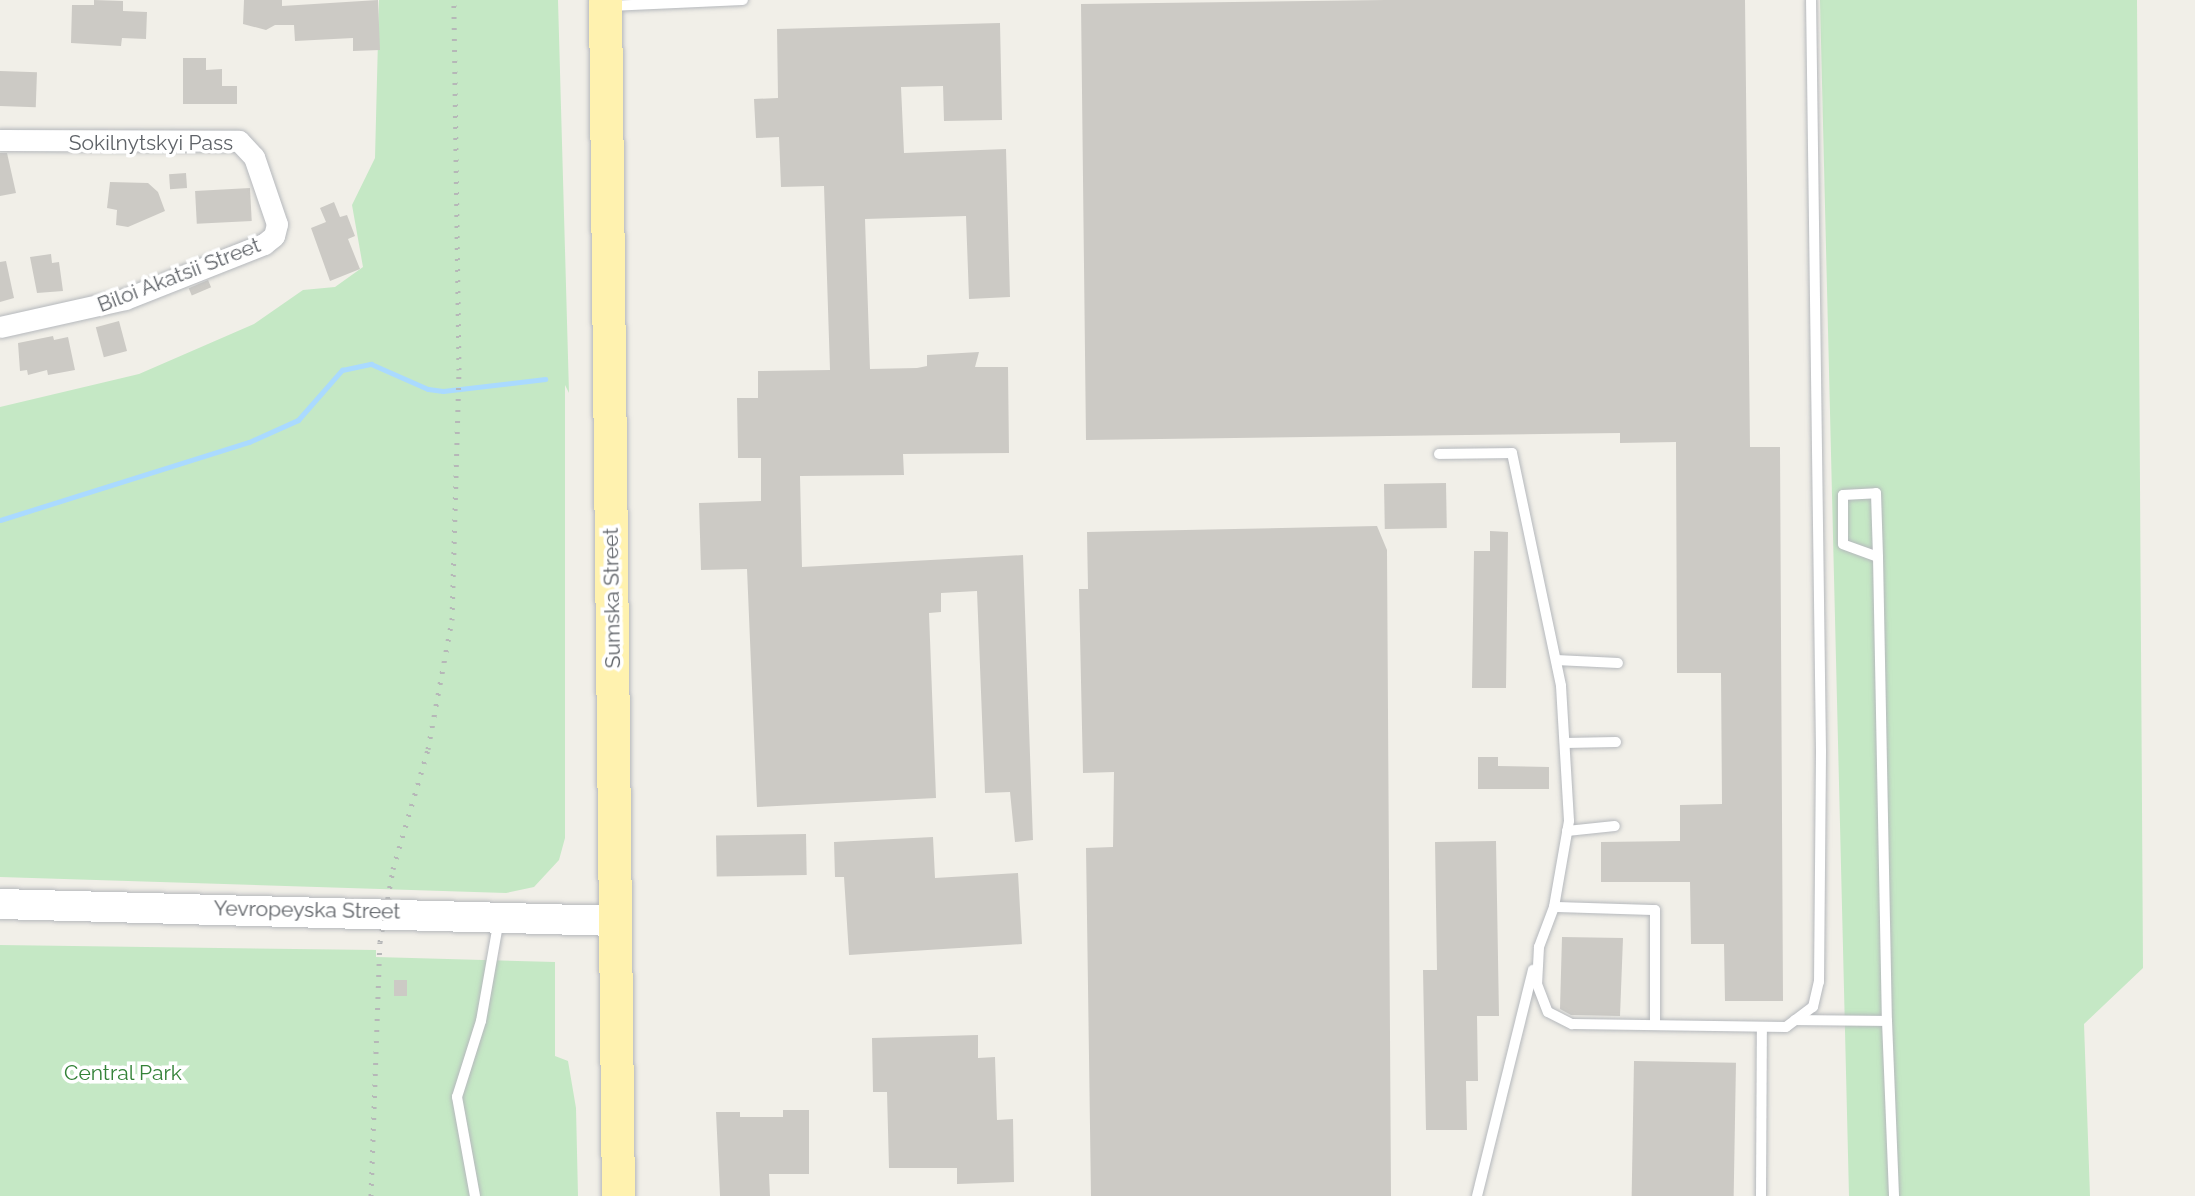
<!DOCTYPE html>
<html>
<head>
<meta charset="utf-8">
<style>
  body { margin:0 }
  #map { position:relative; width:2195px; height:1196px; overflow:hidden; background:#f1efe8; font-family:Raleway,sans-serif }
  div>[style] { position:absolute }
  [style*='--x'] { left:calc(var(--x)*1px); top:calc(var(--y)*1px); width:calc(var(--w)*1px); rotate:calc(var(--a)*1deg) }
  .green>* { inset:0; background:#c5e8c5 }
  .stream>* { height:5px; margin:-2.5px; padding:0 2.5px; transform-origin:2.5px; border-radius:2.5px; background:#aadaff }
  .building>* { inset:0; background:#cccac5; transform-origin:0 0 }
  .roads { filter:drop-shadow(0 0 2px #b5b8bc) drop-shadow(0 0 2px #b5b8bc) }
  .lane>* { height:10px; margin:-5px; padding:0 5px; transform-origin:5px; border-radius:5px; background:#fff }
  .street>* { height:21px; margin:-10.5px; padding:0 10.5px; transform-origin:10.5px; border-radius:10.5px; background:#fff }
  .secondary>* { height:30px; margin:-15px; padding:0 15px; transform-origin:15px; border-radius:15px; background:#fff }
  .primary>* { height:33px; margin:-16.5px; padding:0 16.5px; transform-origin:16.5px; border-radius:16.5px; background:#fff2af }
  .rail>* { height:5px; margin-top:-2.5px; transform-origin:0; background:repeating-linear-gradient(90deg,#b6b7b8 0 2px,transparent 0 11px) }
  span { translate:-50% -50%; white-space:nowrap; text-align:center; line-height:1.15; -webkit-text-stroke:7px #fff; paint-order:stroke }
  .street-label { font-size:21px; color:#5f6368 }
  .park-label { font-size:21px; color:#348238 }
</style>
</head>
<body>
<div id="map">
  <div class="green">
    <i style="clip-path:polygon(379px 0,558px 0,569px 393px,565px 385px,565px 838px,559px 860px,534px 887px,506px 893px,0 877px,0 407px,139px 374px,254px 324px,303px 290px,335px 287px,363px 267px,352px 205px,375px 158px)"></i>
    <i style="clip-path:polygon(1820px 0,2137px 0,2143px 968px,2084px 1024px,2090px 1196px,1849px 1196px)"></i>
    <i style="clip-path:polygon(0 945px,376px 950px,376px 957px,555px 962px,555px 1056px,568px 1061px,576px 1108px,578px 1196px,0 1196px)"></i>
  </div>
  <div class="stream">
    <i style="--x:0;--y:520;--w:261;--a:-17.4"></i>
    <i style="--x:249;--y:442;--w:54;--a:-24.2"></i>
    <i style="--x:298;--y:420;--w:67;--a:-48.7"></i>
    <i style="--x:342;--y:370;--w:30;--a:-12"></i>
    <i style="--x:371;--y:364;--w:62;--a:23.7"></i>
    <i style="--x:428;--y:389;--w:15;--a:8"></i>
    <i style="--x:443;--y:391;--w:103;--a:-6.7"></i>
  </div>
  <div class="building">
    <i style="clip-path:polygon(94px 0,123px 1px,123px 11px,147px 12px,146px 39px,122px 38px,121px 46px,71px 43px,72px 5px,94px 5px)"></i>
    <i style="clip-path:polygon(244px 0,282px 0,282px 6px,378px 0,380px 50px,353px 51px,353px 38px,295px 41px,294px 25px,275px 25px,266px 30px,243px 24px)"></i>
    <i style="clip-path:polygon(1385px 0,1745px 0,1750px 447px,1780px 447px,1783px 1001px,1725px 1001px,1724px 944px,1691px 944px,1690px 882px,1601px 882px,1601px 842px,1680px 841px,1680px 805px,1722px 804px,1721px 673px,1677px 673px,1676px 442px,1620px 443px,1620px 433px,1086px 440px,1081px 4px)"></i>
    <i style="clip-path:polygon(1000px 23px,1002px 120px,944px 121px,943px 86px,901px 87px,904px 153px,1006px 149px,1010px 297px,969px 299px,966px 216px,865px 219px,870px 369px,917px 368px,927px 366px,927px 355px,979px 352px,975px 367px,1008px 367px,1009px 453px,903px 454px,904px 475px,800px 476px,802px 567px,1023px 555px,1033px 840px,1015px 842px,1010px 792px,985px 793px,977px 591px,941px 593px,941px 612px,929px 613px,936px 798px,757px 807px,747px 569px,701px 570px,699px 503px,761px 501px,761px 458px,738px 458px,737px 398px,758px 398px,758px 371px,830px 370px,824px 186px,781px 187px,779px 137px,756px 138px,754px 99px,778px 98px,777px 29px)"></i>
    <i style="clip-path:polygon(183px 58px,206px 58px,206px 70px,222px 69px,222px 86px,237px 86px,237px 104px,183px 104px)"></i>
    <i style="left:0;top:71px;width:37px;height:35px;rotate:2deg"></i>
    <i style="clip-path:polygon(0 153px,7px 153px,16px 193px,0 196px)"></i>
    <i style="left:186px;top:173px;width:15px;height:17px;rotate:86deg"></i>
    <i style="clip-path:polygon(110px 182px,148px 183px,158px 192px,165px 211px,128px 227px,116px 225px,117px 210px,107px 208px)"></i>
    <i style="left:250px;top:188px;width:33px;height:55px;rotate:87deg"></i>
    <i style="clip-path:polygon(334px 202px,340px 217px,347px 215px,355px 236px,348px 239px,360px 269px,330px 281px,311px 228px,326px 222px,320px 208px)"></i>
    <i style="clip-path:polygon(51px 254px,52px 263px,59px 262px,63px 291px,37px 293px,30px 257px)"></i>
    <i style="clip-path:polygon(6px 261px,14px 298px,0 302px,0 262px)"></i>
    <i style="left:208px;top:280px;width:8px;height:21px;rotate:67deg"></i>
    <i style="left:119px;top:321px;width:31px;height:24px;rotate:75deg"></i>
    <i style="clip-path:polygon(53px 336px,54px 340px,68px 337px,75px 370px,48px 375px,47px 370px,28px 375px,27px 370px,20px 371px,18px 343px)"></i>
    <i style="left:1446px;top:483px;width:45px;height:62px;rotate:89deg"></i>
    <i style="clip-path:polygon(1377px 526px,1387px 550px,1391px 1196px,1091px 1196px,1086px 848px,1113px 847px,1114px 772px,1083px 773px,1079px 589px,1088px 589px,1087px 532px)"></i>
    <i style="clip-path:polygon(1490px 531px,1508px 532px,1506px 688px,1472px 688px,1474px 551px,1490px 551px)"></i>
    <i style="clip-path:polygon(1478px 757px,1498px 757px,1498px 766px,1549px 767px,1549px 789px,1478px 789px)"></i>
    <i style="left:806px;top:834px;width:41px;height:90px;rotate:89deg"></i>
    <i style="clip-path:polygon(933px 837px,935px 878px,1018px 873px,1022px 944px,849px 955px,844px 877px,835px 877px,834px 842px)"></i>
    <i style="clip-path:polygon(1496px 841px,1499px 1016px,1477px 1016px,1478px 1081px,1466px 1081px,1467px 1130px,1426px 1130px,1423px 970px,1437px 970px,1435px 842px)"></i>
    <i style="clip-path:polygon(1562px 937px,1623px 938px,1620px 1016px,1571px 1015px,1560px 1009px)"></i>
    <i style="left:394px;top:980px;width:13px;height:16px"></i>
    <i style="clip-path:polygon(978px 1035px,978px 1058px,995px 1057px,997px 1120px,1013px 1119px,1014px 1182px,957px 1184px,957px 1168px,889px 1168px,887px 1092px,873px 1092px,872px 1038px)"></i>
    <i style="left:1634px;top:1061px;width:102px;height:135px;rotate:1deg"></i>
    <i style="clip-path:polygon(783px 1110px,809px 1110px,809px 1174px,769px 1174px,770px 1196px,720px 1196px,716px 1112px,740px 1112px,740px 1117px,783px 1117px)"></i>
  </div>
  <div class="roads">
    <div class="lane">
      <i style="--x:609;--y:6;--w:134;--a:-2.6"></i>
      <i style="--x:1439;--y:454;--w:73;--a:-0.8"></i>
      <i style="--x:1512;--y:453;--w:238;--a:78.1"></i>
      <i style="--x:1561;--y:686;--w:135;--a:86.6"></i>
      <i style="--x:1569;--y:821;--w:87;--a:99.9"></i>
      <i style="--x:1554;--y:907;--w:43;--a:110.6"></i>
      <i style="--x:1539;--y:947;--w:37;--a:93"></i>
      <i style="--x:1537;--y:984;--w:30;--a:69"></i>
      <i style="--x:1548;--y:1012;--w:27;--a:27"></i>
      <i style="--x:1572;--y:1024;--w:214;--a:0.8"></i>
      <i style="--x:1786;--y:1027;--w:34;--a:-37"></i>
      <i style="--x:1813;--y:1007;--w:26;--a:-77"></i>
      <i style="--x:1819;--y:982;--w:231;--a:-89.5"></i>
      <i style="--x:1821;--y:751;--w:751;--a:-90.76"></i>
      <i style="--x:1878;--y:557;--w:37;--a:-160"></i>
      <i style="--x:1843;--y:544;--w:49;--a:-90"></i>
      <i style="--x:1843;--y:495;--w:33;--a:-3"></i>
      <i style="--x:1876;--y:493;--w:64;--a:88.2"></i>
      <i style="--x:1878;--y:557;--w:464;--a:88.9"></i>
      <i style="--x:1887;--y:1021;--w:175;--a:87.7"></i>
      <i style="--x:1556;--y:660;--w:62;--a:2.8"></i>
      <i style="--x:1565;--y:743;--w:51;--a:-1.1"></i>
      <i style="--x:1567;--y:831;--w:48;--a:-5.9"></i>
      <i style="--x:1554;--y:907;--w:101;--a:1.7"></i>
      <i style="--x:1655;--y:910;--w:115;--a:90"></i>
      <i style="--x:1795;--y:1020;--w:92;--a:0.6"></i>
      <i style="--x:475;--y:1196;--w:101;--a:-100.3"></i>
      <i style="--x:457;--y:1097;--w:80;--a:-72.5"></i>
      <i style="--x:481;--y:1021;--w:104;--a:-80"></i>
      <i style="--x:1477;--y:1196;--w:233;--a:-76.1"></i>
      <i style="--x:1761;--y:1196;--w:169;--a:-89.7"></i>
    </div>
    <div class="street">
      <i style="--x:0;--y:140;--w:239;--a:0.2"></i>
      <i style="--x:239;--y:141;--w:22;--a:47"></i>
      <i style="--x:254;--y:157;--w:71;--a:71.1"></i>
      <i style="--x:277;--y:224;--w:12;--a:104"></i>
      <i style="--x:274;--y:236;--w:13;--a:141"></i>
      <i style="--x:264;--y:244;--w:149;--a:158.4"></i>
      <i style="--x:125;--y:299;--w:128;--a:167.4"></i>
    </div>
    <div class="secondary">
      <i style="--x:0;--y:904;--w:615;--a:1.58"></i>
    </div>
    <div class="primary">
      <i style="--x:605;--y:0;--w:1196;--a:89.38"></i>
    </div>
  </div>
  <div class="rail">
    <i style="--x:371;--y:1196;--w:254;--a:-88"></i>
    <i style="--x:380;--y:942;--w:74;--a:-79.9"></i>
    <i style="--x:393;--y:869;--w:125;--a:-73.7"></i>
    <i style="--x:428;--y:749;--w:131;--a:-79.5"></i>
    <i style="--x:452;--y:620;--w:250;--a:-88.4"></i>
    <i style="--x:459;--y:370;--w:370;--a:-90.8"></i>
  </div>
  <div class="street-label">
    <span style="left:151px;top:143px">Sokilnytskyi Pass</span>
    <span style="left:179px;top:275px;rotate:-21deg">Biloi Akatsii Street</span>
    <span style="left:612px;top:598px;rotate:-91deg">Sumska Street</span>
    <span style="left:307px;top:910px;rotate:1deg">Yevropeyska Street</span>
  </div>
  <div class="park-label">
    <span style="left:123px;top:1073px">Central Park</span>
  </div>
</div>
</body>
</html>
